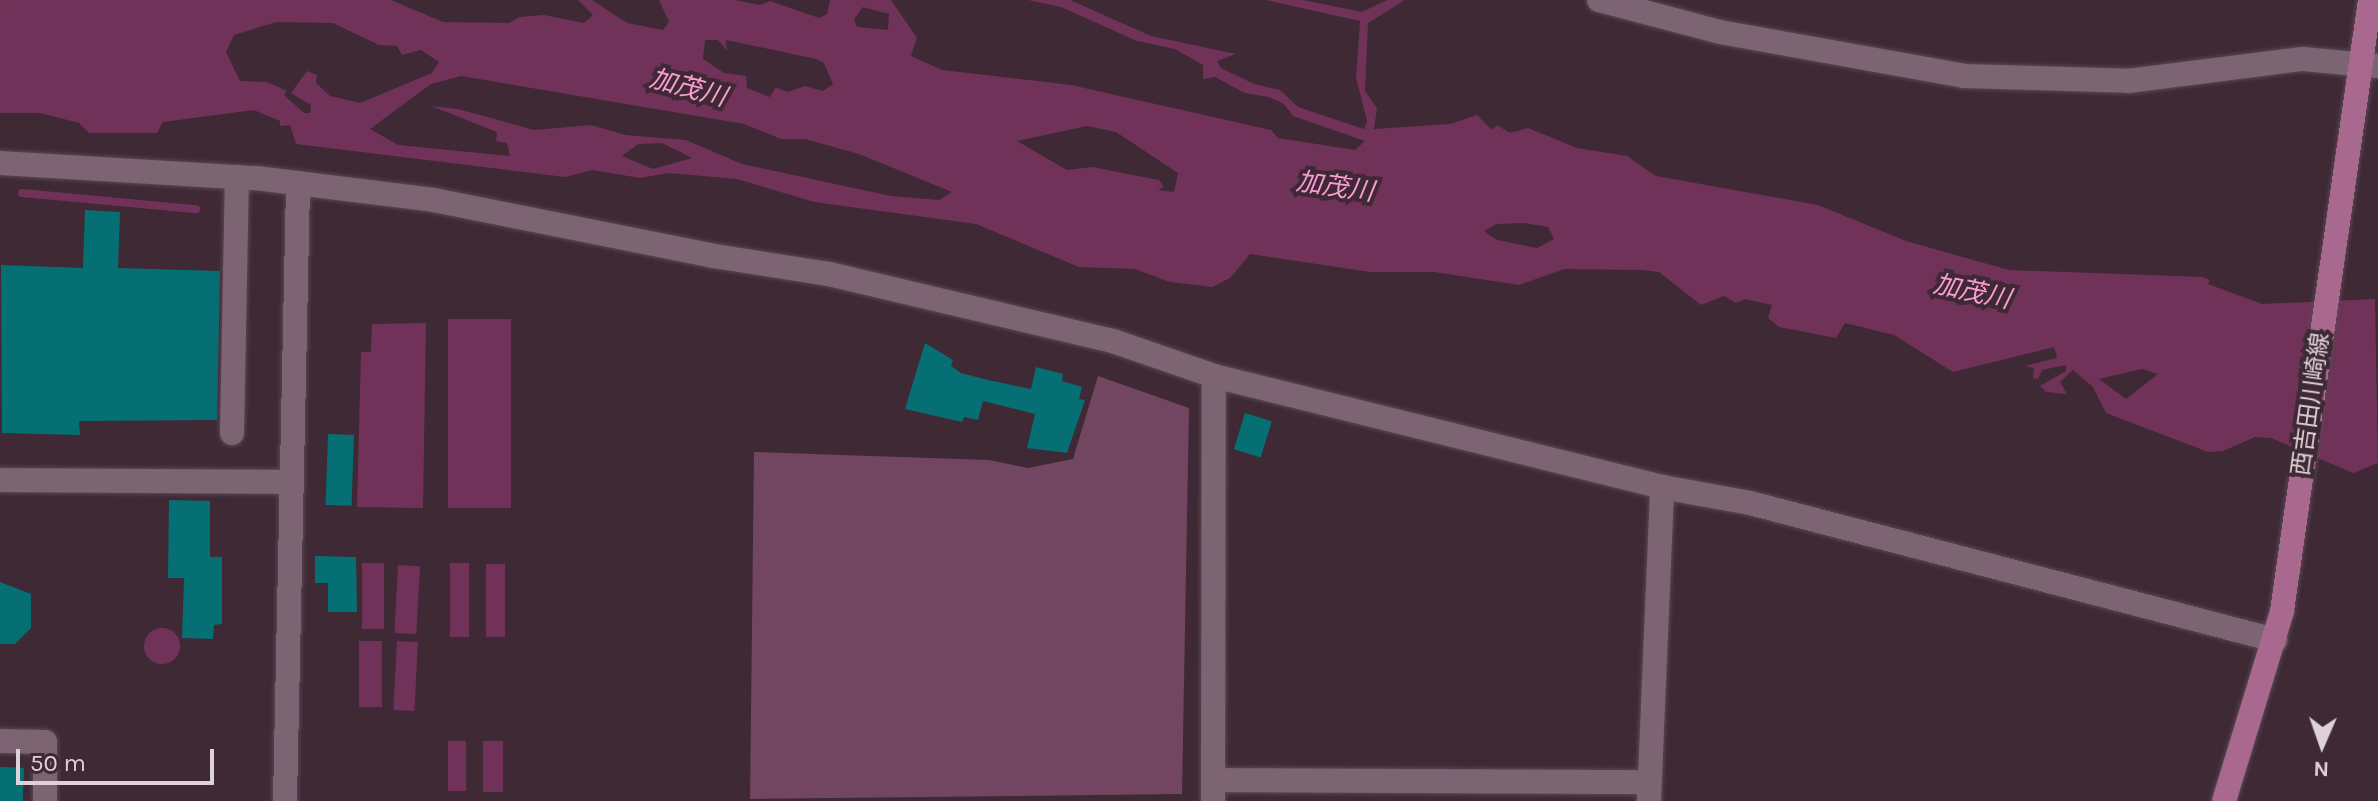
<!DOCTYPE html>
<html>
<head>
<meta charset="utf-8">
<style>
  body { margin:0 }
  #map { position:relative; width:2378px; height:801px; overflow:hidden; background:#3e2935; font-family:Karla,"Noto Sans JP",sans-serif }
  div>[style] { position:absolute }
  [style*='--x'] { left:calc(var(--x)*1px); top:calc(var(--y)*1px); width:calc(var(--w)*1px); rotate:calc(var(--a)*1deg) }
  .green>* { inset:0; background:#724660 }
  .water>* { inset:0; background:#713259; transform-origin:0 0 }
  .round { border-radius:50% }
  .stream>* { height:8px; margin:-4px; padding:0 4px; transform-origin:4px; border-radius:4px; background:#713259 }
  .building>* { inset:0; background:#066f74; transform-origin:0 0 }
  .roads { filter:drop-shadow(0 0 2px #584752) drop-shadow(0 0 2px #584752) }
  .minor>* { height:24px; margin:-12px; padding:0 12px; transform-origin:12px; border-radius:12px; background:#7d6472 }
  .major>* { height:24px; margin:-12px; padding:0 12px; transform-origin:12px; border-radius:12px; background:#a9698f }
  span { translate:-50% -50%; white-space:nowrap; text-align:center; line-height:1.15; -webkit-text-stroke:8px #3e2935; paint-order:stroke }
  .street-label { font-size:24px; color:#dfd1d9 }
  .water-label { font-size:26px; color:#fa9bd4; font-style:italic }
  .north { position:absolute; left:2282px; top:705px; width:80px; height:80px; -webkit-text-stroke:6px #3e2935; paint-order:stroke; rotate:182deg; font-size:22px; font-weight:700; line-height:32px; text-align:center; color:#dfd1d9 }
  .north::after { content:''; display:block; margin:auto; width:28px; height:36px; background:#dfd1d9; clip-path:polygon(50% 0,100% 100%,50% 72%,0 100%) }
  .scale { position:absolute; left:16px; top:749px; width:198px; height:36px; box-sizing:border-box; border:4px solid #dfd1d9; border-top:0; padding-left:10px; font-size:24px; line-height:28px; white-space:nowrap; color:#dfd1d9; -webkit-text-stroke:6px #3e2935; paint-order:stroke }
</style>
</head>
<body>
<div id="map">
  <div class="green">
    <i style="clip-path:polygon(1098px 376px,1189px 408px,1182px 794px,750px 799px,754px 452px,989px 460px,1028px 468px,1073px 459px)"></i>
  </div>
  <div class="water">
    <i style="clip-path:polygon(evenodd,0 0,391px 0,443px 22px,509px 23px,519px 17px,544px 15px,584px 23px,593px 15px,578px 0,592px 0,627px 23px,663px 30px,669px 22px,659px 0,735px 0,760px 5px,770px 1px,819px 18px,827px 14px,830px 0,891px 0,917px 38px,911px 56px,942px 70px,1071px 85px,1271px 130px,1278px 138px,1355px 150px,1365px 141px,1293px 116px,1284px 104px,1269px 97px,1245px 93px,1215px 77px,1203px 79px,1203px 65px,1175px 49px,1137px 41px,1061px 7px,1028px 0,1070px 0,1151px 36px,1236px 54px,1217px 61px,1221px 68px,1254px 84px,1280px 90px,1298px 107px,1364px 129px,1367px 121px,1356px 78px,1360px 21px,1266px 0,1303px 0,1362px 12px,1387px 0,1405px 0,1368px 23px,1365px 91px,1377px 108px,1374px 129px,1450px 124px,1477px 115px,1492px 130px,1497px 125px,1510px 133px,1528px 128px,1577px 148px,1627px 156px,1656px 176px,1818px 205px,1906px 241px,2009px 270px,2203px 277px,2210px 280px,2208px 284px,2262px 304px,2375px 299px,2378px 463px,2353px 473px,2271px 438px,2255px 437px,2223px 451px,2208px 452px,2106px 413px,2093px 387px,2073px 370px,2060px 382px,2067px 394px,2046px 392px,2040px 386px,2066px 371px,2066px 365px,2042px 370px,2038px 379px,2033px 378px,2034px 368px,2025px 366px,2057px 358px,2054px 347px,1953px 372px,1894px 335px,1845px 323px,1836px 338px,1779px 327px,1768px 318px,1772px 305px,1745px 299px,1736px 303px,1724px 296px,1701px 305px,1659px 272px,1642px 270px,1564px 269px,1519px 285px,1434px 272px,1370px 272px,1250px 254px,1230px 278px,1212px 287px,1170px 282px,1135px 269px,1079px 267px,976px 224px,814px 202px,737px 179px,669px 173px,640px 178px,592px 170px,565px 177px,296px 144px,290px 125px,280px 126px,280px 121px,254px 110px,163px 122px,157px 133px,89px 133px,79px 123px,40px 113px,0 113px,0 0,863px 7px,889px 14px,888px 30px,857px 27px,854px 19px,863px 7px,0 0,276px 22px,333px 23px,379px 45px,397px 46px,402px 55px,421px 50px,439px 62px,432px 73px,360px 103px,330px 96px,316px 83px,317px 75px,307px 71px,291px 93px,311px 105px,310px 113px,304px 113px,284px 95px,287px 91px,267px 82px,240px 81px,226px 52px,234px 35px,276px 22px,0 0,705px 40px,718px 40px,727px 51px,726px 40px,816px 59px,824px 63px,833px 84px,823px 91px,805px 86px,787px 92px,776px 87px,770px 97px,747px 88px,746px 76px,724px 73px,703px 59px,705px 40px,0 0,461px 76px,744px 124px,781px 139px,805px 139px,859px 154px,952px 192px,939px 200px,891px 196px,742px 164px,686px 140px,625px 135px,591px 125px,534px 130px,458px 109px,431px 106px,497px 132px,496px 141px,507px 143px,510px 156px,398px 145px,370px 129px,431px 84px,461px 76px,0 0,1087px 126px,1116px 132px,1178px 173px,1174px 192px,1158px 190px,1164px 187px,1159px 180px,1092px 167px,1067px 170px,1017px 141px,1087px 126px,0 0,662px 143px,692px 158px,653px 169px,622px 156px,638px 144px,662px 143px,0 0,1524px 223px,1548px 227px,1554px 239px,1537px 248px,1497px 240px,1484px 231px,1496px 224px,1524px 223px,0 0,2142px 369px,2158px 374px,2126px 399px,2099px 379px,2142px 369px)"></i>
    <i style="left:448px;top:319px;width:63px;height:189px"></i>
    <i style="clip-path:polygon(426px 323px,423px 508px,357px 507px,361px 352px,371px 352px,372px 324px)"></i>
    <i style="left:362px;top:563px;width:22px;height:66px"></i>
    <i style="left:450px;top:563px;width:19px;height:74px"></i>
    <i style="left:486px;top:564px;width:19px;height:73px"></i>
    <i style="left:398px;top:565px;width:22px;height:68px;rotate:3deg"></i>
    <i class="round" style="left:144px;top:628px;width:36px;height:36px"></i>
    <i style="left:359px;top:641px;width:23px;height:66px"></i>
    <i style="left:397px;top:641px;width:21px;height:69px;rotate:3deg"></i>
    <i style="left:448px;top:741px;width:18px;height:50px"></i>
    <i style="left:483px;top:741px;width:20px;height:51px"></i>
  </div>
  <div class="stream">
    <i style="--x:22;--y:193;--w:175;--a:5.3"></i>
  </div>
  <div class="building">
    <i style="clip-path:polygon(85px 210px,120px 212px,118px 268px,220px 271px,217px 420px,79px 421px,80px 435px,2px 433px,1px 265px,83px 268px)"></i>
    <i style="clip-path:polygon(925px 343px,953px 360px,951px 366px,961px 373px,988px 380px,1031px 389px,1036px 367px,1063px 374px,1062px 381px,1082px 387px,1079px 399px,1085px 400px,1067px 453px,1027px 448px,1035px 414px,983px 401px,978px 420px,964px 417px,962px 422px,905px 409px)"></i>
    <i style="left:1245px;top:413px;width:28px;height:38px;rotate:17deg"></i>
    <i style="left:328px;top:434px;width:26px;height:71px;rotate:2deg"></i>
    <i style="clip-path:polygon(169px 500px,210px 501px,210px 557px,222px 557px,222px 624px,214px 625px,213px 639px,182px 638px,184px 578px,168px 578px)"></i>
    <i style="clip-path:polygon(315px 556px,356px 557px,357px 612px,328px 612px,328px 583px,315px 583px)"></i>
    <i style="clip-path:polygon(0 582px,31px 594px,31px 628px,15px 644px,0 644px)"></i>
    <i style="left:0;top:767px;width:24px;height:34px;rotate:2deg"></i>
  </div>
  <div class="roads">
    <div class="minor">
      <i style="--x:1599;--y:0;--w:125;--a:14.8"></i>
      <i style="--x:1720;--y:32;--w:248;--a:10.2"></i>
      <i style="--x:1964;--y:76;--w:164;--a:1.7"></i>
      <i style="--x:2128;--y:81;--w:176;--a:-7.2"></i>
      <i style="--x:2303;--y:59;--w:75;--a:5.3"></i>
      <i style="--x:0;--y:163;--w:256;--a:3.4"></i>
      <i style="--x:256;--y:178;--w:179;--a:7"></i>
      <i style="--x:434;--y:200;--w:286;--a:11.3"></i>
      <i style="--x:714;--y:256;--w:116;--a:8.9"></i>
      <i style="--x:829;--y:274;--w:292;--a:13.3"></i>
      <i style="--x:1113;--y:341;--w:107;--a:19.1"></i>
      <i style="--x:1214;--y:376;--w:462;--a:13.9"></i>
      <i style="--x:1662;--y:487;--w:89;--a:10.3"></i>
      <i style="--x:1750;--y:503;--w:543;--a:14.63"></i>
      <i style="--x:232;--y:433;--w:256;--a:-88.9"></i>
      <i style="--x:0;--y:480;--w:292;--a:0.4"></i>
      <i style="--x:0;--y:741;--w:45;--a:1.3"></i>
      <i style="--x:45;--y:742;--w:59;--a:90"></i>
      <i style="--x:1213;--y:780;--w:436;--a:0.3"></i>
      <i style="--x:285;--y:801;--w:618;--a:-88.79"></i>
      <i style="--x:1213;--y:801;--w:425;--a:-89.9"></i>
      <i style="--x:1649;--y:801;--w:314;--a:-87.6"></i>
    </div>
    <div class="major">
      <i style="--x:2224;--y:801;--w:199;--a:-73"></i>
      <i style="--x:2282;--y:611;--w:617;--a:-81.8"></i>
    </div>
  </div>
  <div class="street-label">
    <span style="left:2311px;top:404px;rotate:-82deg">西吉田川崎線</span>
  </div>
  <div class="water-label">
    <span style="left:688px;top:88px;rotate:15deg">加茂川</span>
    <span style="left:1335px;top:187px;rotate:8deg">加茂川</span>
    <span style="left:1972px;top:292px;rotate:12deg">加茂川</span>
  </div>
  <div class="north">N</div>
  <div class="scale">50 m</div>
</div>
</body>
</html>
